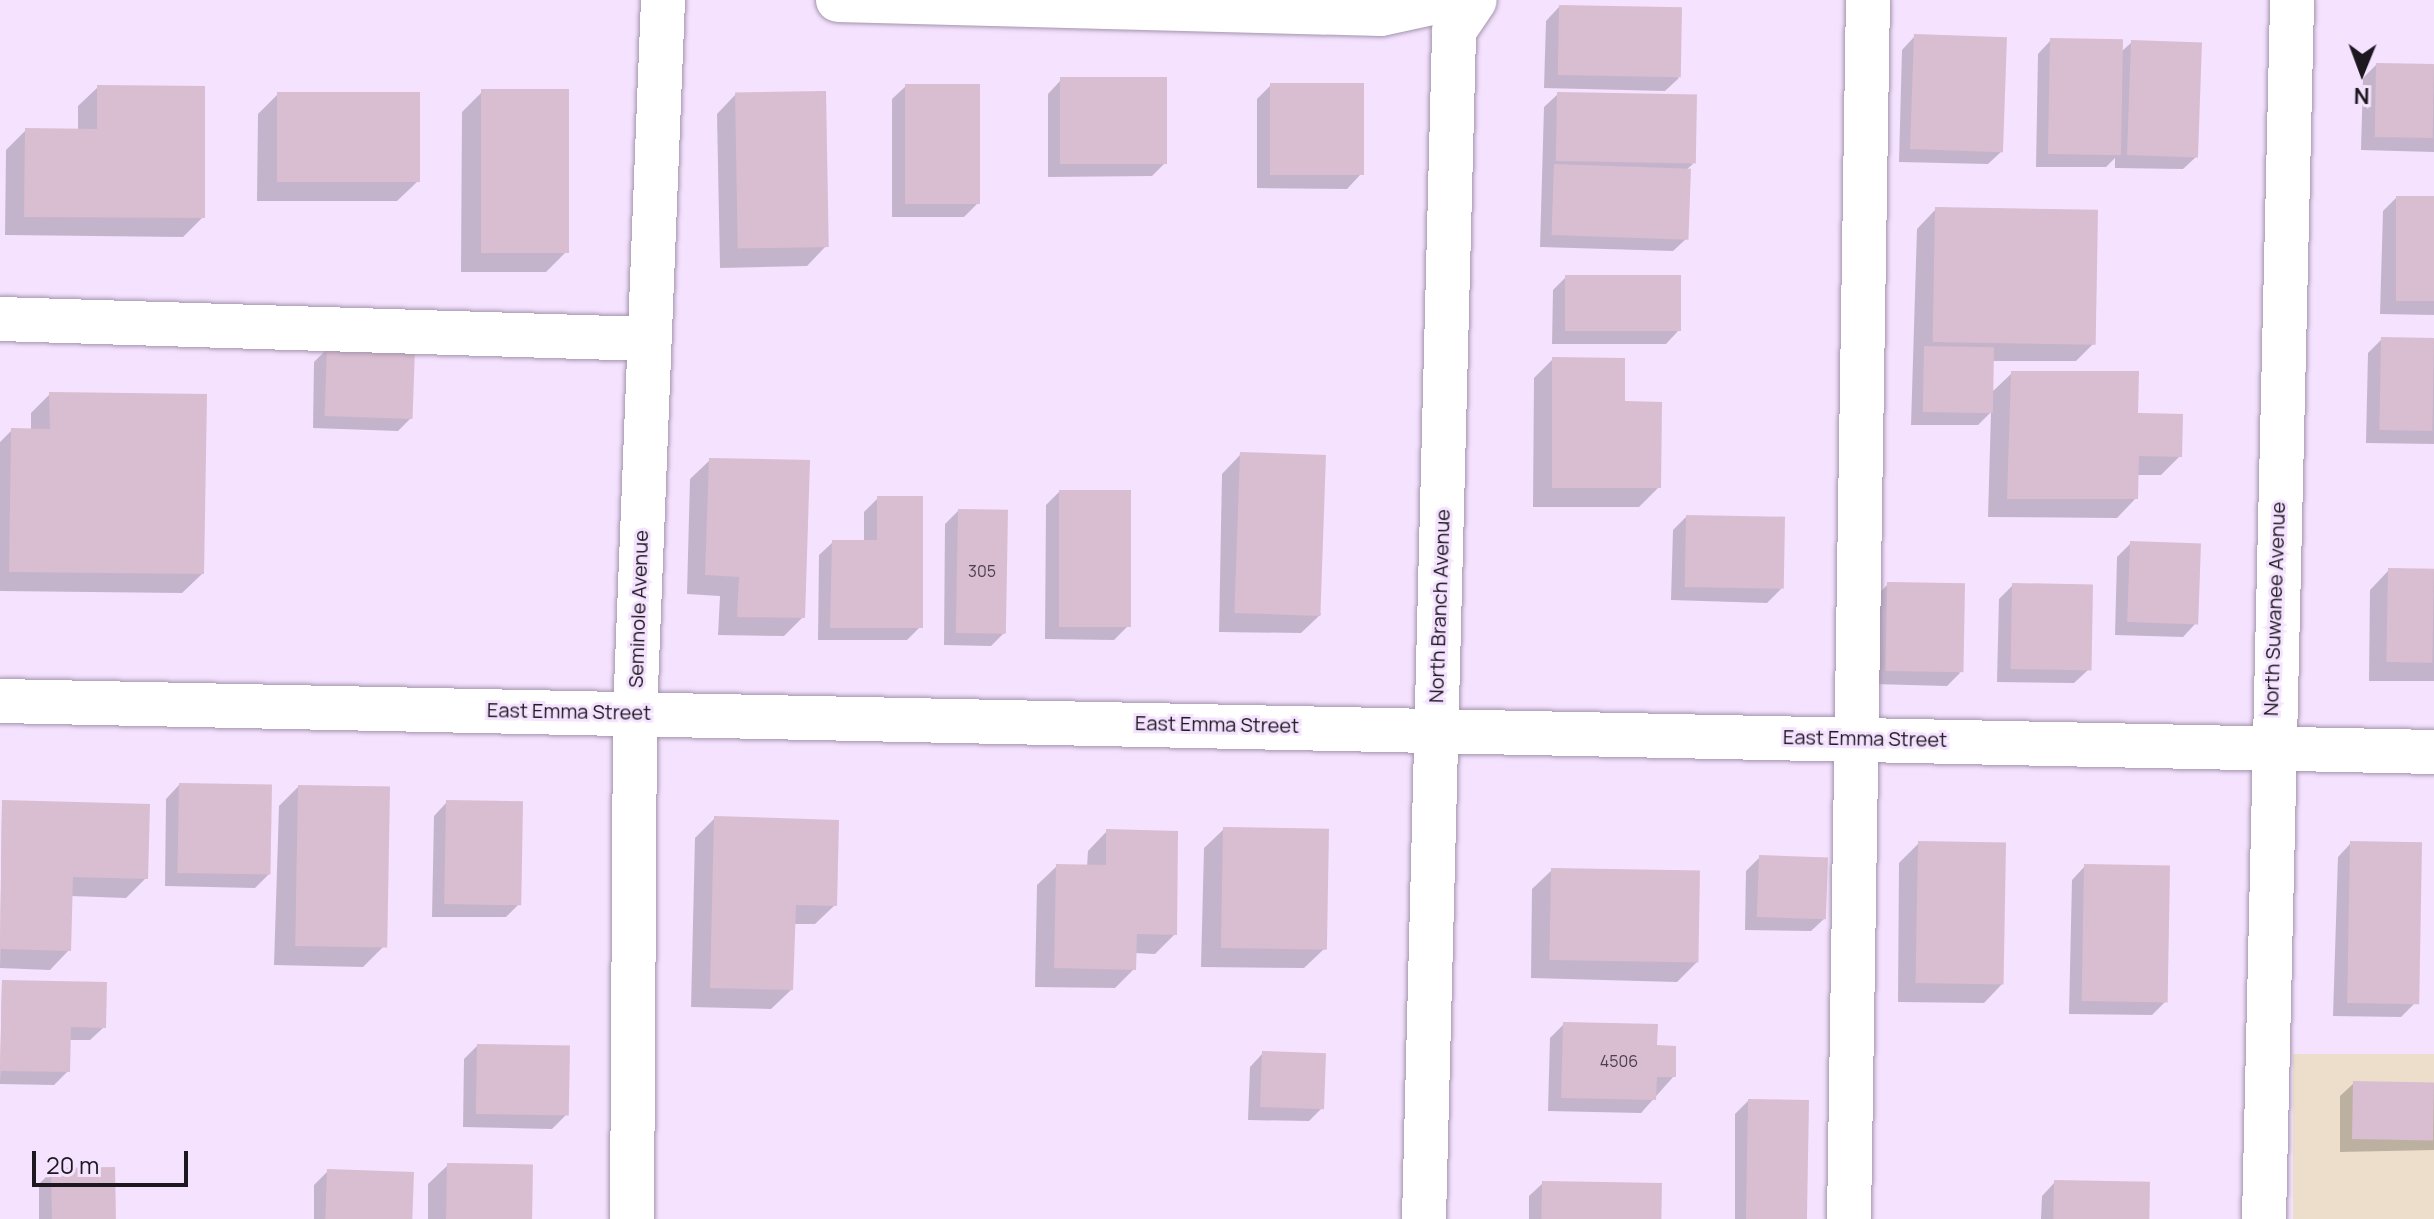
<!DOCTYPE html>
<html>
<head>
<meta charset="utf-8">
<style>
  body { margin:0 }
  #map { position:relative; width:2434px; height:1219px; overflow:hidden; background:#f4e2fe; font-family:Manrope,sans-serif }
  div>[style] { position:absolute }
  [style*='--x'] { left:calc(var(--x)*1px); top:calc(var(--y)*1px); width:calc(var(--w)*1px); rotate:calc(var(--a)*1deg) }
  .commercial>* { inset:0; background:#ecdeca; transform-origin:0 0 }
  .shadow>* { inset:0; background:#0003 }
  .building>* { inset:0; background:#d9bdd0; transform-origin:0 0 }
  .roads { filter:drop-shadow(0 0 2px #a393ac) drop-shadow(0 0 2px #a393ac) }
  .minor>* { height:44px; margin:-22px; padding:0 22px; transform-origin:22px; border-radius:22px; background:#fff }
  span { translate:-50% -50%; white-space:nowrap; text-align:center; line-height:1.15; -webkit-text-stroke:6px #f4e2fe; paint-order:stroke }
  .number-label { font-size:16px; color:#4c404c }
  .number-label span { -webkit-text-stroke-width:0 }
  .street-label { font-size:20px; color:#1d1720 }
  .north { position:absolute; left:2322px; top:32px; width:80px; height:80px; -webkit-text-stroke:6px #f4e2fe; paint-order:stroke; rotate:181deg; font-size:22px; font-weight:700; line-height:32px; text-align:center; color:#1d1720 }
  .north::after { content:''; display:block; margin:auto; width:28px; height:36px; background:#1d1720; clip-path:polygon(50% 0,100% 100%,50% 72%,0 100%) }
  .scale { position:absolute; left:32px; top:1151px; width:156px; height:36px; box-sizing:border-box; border:4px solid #1d1720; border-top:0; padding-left:10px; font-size:24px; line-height:28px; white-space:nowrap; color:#1d1720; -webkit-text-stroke:6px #f4e2fe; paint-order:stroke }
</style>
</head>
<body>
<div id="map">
  <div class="commercial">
    <i style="left:2293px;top:1054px;width:141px;height:165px"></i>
  </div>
  <div class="shadow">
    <i style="clip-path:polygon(1559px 7px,1679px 78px,1665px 91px,1544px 88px,1546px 21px)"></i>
    <i style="clip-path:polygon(1915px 36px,2002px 151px,1988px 164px,1899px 162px,1902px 50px)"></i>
    <i style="clip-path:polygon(2051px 40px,2121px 52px,2132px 42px,2197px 156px,2183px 169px,2115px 168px,2115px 158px,2106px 167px,2036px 167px,2038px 54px)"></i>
    <i style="clip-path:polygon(2376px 65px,2434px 66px,2434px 152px,2361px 150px,2363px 78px)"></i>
    <i style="clip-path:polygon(1061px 80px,1165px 163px,1152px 176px,1048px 177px,1048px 94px)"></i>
    <i style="clip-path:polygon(1271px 85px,1360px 175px,1347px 189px,1257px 188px,1257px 99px)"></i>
    <i style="clip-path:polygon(906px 86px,977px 204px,964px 217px,892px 217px,892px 99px)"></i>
    <i style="clip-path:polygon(98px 87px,203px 217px,183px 237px,5px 235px,6px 150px,26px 130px,78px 131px,78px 106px)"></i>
    <i style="clip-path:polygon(482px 92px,566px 252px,546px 272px,461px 272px,462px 112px)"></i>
    <i style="clip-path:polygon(278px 94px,417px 182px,397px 201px,257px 201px,258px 114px)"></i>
    <i style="clip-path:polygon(736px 94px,826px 246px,807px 266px,720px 268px,717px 114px)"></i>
    <i style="clip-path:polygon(1558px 94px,1693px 164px,1686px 170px,1687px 238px,1673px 251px,1540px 247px,1544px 107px)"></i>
    <i style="clip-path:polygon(2396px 198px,2434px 198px,2434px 315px,2380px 314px,2383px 211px)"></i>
    <i style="clip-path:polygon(1936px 209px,2095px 342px,2076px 361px,1992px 361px,1991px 393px,2012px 373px,2136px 415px,2180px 456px,2161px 475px,2137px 475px,2136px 498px,2117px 518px,1988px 517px,1991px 412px,1978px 425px,1911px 425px,1917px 229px)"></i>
    <i style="clip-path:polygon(1566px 277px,1679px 330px,1666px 344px,1552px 344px,1553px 290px)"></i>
    <i style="clip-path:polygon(2382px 339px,2434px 340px,2434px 444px,2366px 443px,2368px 353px)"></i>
    <i style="clip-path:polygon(328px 348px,412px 417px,398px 431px,313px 428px,314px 362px)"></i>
    <i style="clip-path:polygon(1553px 359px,1623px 403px,1659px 487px,1639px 507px,1533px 507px,1534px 378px)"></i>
    <i style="clip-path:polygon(50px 394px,202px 574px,182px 593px,0 591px,0 442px,12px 430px,31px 431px,31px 413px)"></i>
    <i style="clip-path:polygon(1241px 454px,1321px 614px,1301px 633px,1219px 632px,1222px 474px)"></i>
    <i style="clip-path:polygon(710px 460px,803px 617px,784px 636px,718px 635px,720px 596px,687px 594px,690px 479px)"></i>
    <i style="clip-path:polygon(1059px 492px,1128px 626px,1114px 640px,1045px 639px,1046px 505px)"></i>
    <i style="clip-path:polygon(878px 498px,920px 627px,907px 640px,818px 640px,819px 555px,833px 542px,864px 542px,864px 512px)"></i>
    <i style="clip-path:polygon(958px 511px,1004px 633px,991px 646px,944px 645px,945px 524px)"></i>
    <i style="clip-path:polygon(1686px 517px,1781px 589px,1767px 603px,1671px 600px,1673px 530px)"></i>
    <i style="clip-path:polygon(2131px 543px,2196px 623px,2183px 637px,2115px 635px,2117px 557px)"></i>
    <i style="clip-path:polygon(2389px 570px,2434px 571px,2434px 681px,2369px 681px,2370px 590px)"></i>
    <i style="clip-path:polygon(1888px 584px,1960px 673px,1947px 686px,1873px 684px,1875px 598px)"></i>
    <i style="clip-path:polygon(2012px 586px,2088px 670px,2074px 683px,1997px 682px,1999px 599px)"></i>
    <i style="clip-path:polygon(179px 785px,269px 874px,255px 888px,165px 886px,166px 799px)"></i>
    <i style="clip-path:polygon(298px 787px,383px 947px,363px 967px,274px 965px,279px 806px)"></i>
    <i style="clip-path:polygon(2px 802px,146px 878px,126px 898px,71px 896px,69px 950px,50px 970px,0 968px)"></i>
    <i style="clip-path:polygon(447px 802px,519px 904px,506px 917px,432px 917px,434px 816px)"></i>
    <i style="clip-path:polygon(715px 818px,835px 905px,815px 924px,793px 924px,791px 990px,771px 1009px,691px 1007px,695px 838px)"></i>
    <i style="clip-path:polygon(1224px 829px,1324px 949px,1304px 968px,1201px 967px,1204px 848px)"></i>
    <i style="clip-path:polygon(1107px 831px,1175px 934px,1155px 954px,1135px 953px,1134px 969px,1115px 988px,1035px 987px,1037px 885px,1057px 866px,1087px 867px,1088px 851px)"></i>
    <i style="clip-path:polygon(1919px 843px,2003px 983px,1984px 1003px,1898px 1002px,1899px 863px)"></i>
    <i style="clip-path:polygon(2351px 843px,2415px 1003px,2401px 1017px,2333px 1016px,2338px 857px)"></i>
    <i style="clip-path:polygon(1760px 857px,1825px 918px,1811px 931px,1745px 930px,1746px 871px)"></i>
    <i style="clip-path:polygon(2085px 866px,2165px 1002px,2152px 1015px,2069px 1014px,2072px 880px)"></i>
    <i style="clip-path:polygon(1552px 870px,1697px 962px,1677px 982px,1531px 978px,1532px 889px)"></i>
    <i style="clip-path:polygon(2px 982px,104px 1027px,90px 1040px,68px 1040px,68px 1071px,54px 1085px,0 1084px)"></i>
    <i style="clip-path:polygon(1564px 1024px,1655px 1047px,1674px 1076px,1641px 1113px,1548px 1111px,1550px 1038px)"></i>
    <i style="clip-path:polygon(477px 1046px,566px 1115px,552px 1129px,463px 1127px,464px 1059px)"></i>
    <i style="clip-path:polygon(1263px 1053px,1322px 1108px,1309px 1121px,1248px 1120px,1250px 1067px)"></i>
    <i style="clip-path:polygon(2354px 1083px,2434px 1084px,2434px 1150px,2340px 1152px,2340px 1096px)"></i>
    <i style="clip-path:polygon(1748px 1101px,1807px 1219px,1735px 1219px,1735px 1114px)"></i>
    <i style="clip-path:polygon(448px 1165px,531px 1219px,428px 1219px,428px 1184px)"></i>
    <i style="clip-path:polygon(52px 1171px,114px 1219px,39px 1219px,39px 1184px)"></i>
    <i style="clip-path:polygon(328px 1171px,410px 1219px,314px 1219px,314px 1185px)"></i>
    <i style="clip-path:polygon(2055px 1182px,2147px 1219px,2041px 1219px,2042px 1196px)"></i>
    <i style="clip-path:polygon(1543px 1183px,1660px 1219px,1529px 1219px,1529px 1196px)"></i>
  </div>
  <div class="building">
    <i style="left:1559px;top:5px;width:123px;height:70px;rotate:1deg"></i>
    <i style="left:1914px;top:34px;width:93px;height:115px;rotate:2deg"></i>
    <i style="left:2050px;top:38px;width:73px;height:116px;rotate:1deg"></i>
    <i style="left:2131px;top:40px;width:71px;height:115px;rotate:2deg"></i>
    <i style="left:2376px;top:63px;width:58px;height:74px;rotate:1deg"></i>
    <i style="left:1167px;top:77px;width:87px;height:107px;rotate:90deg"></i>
    <i style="left:1270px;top:83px;width:94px;height:92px"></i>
    <i style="left:905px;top:84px;width:75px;height:120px"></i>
    <i style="clip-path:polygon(97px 85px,205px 86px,205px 218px,24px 217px,25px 128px,97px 129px)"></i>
    <i style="left:569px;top:89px;width:164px;height:88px;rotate:90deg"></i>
    <i style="left:826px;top:91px;width:156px;height:91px;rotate:89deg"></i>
    <i style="left:277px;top:92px;width:143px;height:90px"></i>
    <i style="left:1557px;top:92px;width:140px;height:69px;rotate:1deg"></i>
    <i style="left:1554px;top:164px;width:137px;height:71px;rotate:2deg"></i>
    <i style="left:2396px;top:196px;width:38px;height:105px"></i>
    <i style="left:1935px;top:207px;width:163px;height:135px;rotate:1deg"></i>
    <i style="left:1565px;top:275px;width:116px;height:56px"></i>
    <i style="left:2381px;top:337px;width:53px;height:93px;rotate:1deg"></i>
    <i style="left:327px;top:346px;width:88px;height:70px;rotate:2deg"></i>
    <i style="left:1924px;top:346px;width:70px;height:66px;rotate:1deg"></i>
    <i style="clip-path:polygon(1552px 357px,1625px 358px,1625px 401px,1662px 402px,1661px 488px,1552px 488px)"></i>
    <i style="clip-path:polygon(2011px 371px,2139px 371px,2138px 413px,2183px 414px,2182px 457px,2139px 456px,2138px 499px,2007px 499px)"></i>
    <i style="clip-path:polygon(49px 392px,207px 394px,204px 574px,9px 572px,11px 428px,50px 429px)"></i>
    <i style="left:1240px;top:452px;width:86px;height:161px;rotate:2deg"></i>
    <i style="clip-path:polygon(709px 458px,810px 460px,805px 618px,737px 617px,739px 577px,705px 575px)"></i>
    <i style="left:1059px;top:490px;width:72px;height:137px"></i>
    <i style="clip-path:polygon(877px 496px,923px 496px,923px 628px,830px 628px,832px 540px,877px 540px)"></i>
    <i style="left:958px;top:509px;width:50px;height:124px;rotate:1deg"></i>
    <i style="left:1686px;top:515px;width:99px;height:72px;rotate:1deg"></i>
    <i style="left:2130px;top:541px;width:71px;height:81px;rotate:2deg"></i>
    <i style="left:2388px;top:568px;width:46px;height:94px;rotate:1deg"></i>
    <i style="left:1887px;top:582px;width:78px;height:89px;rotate:1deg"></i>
    <i style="left:2012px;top:583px;width:81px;height:86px;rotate:1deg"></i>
    <i style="left:179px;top:783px;width:93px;height:90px;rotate:1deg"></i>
    <i style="left:298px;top:785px;width:92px;height:161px;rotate:1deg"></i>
    <i style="clip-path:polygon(2px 800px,150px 804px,148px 879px,73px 877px,71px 951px,0 949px)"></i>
    <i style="left:446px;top:800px;width:77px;height:104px;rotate:1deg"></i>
    <i style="clip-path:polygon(714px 816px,839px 820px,837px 906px,796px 905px,793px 990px,710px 988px)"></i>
    <i style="left:1223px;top:827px;width:106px;height:121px;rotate:1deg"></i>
    <i style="clip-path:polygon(1106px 829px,1178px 831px,1177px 935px,1137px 934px,1136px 970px,1054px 968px,1056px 864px,1106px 865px)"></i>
    <i style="left:1918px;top:841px;width:88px;height:142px;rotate:1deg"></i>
    <i style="left:2350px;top:841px;width:72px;height:162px;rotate:1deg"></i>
    <i style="left:1759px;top:855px;width:69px;height:62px;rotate:2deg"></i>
    <i style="left:2084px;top:864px;width:86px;height:137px;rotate:1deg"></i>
    <i style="left:1551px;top:868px;width:149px;height:92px;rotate:1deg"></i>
    <i style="clip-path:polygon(2px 980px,107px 982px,106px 1028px,71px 1027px,70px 1072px,0 1071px)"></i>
    <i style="clip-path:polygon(1563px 1022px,1658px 1024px,1657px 1045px,1676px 1046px,1676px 1077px,1657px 1077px,1656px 1100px,1561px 1098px)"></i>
    <i style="left:477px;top:1044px;width:93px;height:70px;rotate:1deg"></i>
    <i style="left:1262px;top:1051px;width:64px;height:56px;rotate:2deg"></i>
    <i style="left:2353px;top:1081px;width:81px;height:58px;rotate:1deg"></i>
    <i style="left:1748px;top:1099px;width:61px;height:120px;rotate:1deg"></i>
    <i style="left:447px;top:1163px;width:86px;height:56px;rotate:1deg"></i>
    <i style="left:115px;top:1167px;width:52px;height:64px;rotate:89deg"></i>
    <i style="left:327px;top:1169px;width:87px;height:50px;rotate:2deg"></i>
    <i style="left:2054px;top:1180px;width:96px;height:39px;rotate:1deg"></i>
    <i style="left:1542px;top:1181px;width:120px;height:38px;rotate:1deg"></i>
  </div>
  <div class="roads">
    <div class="minor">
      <i style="--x:838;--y:0;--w:543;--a:1.48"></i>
      <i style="--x:1381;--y:14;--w:66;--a:-12.2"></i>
      <i style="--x:0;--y:319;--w:649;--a:1.77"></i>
      <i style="--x:0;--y:701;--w:2435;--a:1.2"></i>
      <i style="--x:632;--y:1219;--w:506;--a:-89.66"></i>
      <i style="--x:635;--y:713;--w:714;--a:-87.75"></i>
      <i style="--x:1424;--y:1219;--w:1188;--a:-88.55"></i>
      <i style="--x:1454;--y:31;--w:37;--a:-56"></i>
      <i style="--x:1849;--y:1219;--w:1219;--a:-89.11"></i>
      <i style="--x:2264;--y:1219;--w:1219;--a:-88.68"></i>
    </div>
  </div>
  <div class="number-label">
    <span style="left:982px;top:571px">305</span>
    <span style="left:1619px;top:1061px">4506</span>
  </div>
  <div class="street-label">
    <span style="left:1439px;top:606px;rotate:-88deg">North Branch Avenue</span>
    <span style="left:638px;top:609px;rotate:-88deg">Seminole Avenue</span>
    <span style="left:2274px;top:609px;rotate:-88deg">North Suwanee Avenue</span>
    <span style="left:569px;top:711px;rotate:1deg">East Emma Street</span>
    <span style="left:1217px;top:724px;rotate:1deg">East Emma Street</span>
    <span style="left:1865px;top:738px;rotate:1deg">East Emma Street</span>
  </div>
  <div class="north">N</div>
  <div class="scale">20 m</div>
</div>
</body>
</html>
